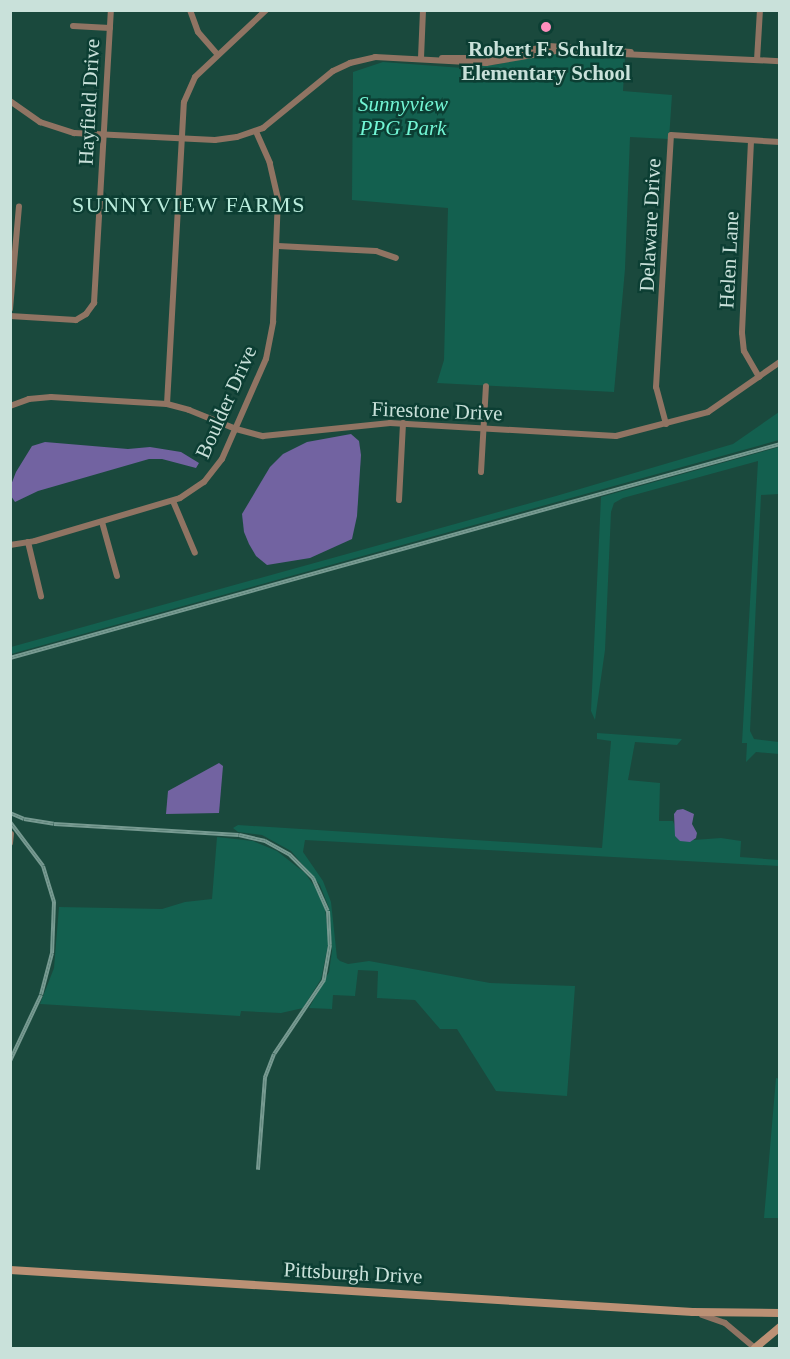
<!DOCTYPE html>
<html>
<head>
<meta charset="utf-8">
<style>
  body { margin:0 }
  #map { position:relative; width:790px; height:1359px; overflow:hidden; background:#1a493d; font-family:"Times New Roman",serif }
  div>[style] { position:absolute }
  [style*='--x'] { left:calc(var(--x)*1px); top:calc(var(--y)*1px); width:calc(var(--w)*1px); rotate:calc(var(--a)*1deg) }
  .green>* { inset:0; background:#13604f }
  .water>* { inset:0; background:#7263a1 }
  .street>* { height:6px; margin:-3px; padding:0 3px; transform-origin:3px; border-radius:3px; background:#907463 }
  .secondary>* { height:8px; margin:-4px; padding:0 4px; transform-origin:4px; border-radius:4px; background:#bc9175 }
  .rail>* { height:4px; margin-top:-2px; transform-origin:0; background:repeating-linear-gradient(90deg,#0c3e33 0 4.5px,#779a91 0 9px); box-sizing:border-box; border-block:2px solid #779a91 }
  .dots>* { width:16px; height:16px; translate:-50% -50%; box-sizing:border-box; border:3px solid #0c3e33; border-radius:50% }
  span { translate:-50% -50%; white-space:nowrap; text-align:center; line-height:1.15; -webkit-text-stroke:5px #0c3e33; paint-order:stroke }
  .poi-label { font-size:21px; color:#c9e1da; font-weight:700 }
  .street-label { font-size:21px; color:#c9e1da }
  .park-label { font-size:21px; color:#72f5d4; font-style:italic }
  .neighbourhood-label { font-size:22px; color:#baecdc; letter-spacing:1.5px }
  .frame { position:absolute; inset:0; border:12px solid #c9e1da; pointer-events:none }
</style>
</head>
<body>
<div id="map">
  <div class="green">
    <i style="clip-path:polygon(547px 53px,625px 57px,623px 91px,672px 95px,669px 139px,630px 137px,625px 269px,614px 392px,437px 383px,444px 360px,448px 208px,352px 200px,353px 72px,383px 62px,463px 68px,463px 65px,494px 65px)"></i>
    <i style="clip-path:polygon(779px 412px,779px 440px,11px 654px,11px 647px,556px 496px,733px 444px)"></i>
    <i style="clip-path:polygon(779px 447px,779px 494px,761px 495px,750px 731px,754px 739px,779px 742px,779px 754px,756px 752px,746px 762px,747px 743px,742px 743px,758px 461px,623px 498px,614px 503px,611px 512px,605px 650px,595px 720px,591px 711px,601px 497px)"></i>
    <i style="clip-path:polygon(597px 733px,682px 739px,677px 745px,635px 742px,628px 780px,660px 783px,659px 821px,673px 821px,680px 841px,721px 838px,741px 841px,740px 857px,779px 860px,779px 866px,305px 840px,303px 852px,323px 881px,331px 902px,337px 958px,340px 961px,348px 964px,369px 961px,490px 983px,575px 986px,567px 1096px,496px 1091px,457px 1029px,440px 1029px,415px 1000px,377px 998px,378px 971px,358px 970px,355px 996px,333px 995px,332px 1009px,309px 1008px,329px 972px,332px 951px,329px 908px,320px 885px,291px 851px,262px 835px,238px 832px,233px 828px,238px 825px,602px 848px,611px 741px,597px 739px)"></i>
    <i style="clip-path:polygon(217px 837px,253px 841px,277px 851px,305px 873px,317px 890px,325px 909px,329px 941px,321px 979px,303px 1008px,281px 1013px,241px 1011px,240px 1016px,40px 1004px,54px 968px,59px 907px,162px 909px,185px 902px,212px 899px)"></i>
    <i style="clip-path:polygon(776px 1078px,780px 1079px,779px 1218px,764px 1218px)"></i>
  </div>
  <div class="water">
    <i style="clip-path:polygon(351px 434px,359px 441px,361px 455px,357px 516px,352px 539px,310px 558px,267px 565px,256px 556px,249px 544px,244px 532px,242px 514px,270px 467px,283px 454px,307px 442px)"></i>
    <i style="clip-path:polygon(45px 442px,128px 449px,150px 447px,181px 452px,199px 463px,196px 468px,162px 459px,149px 459px,38px 491px,15px 502px,11px 496px,11px 485px,16px 472px,32px 446px)"></i>
    <i style="clip-path:polygon(219px 763px,223px 766px,219px 813px,166px 814px,168px 791px)"></i>
    <i style="clip-path:polygon(683px 809px,694px 814px,692px 824px,697px 833px,696px 838px,690px 842px,680px 841px,675px 836px,674px 814px,677px 810px)"></i>
  </div>
  <div class="street">
    <i style="--x:190;--y:10;--w:23;--a:70"></i>
    <i style="--x:198;--y:32;--w:30;--a:49"></i>
    <i style="--x:73;--y:26;--w:37;--a:3"></i>
    <i style="--x:421;--y:58;--w:48;--a:-87.6"></i>
    <i style="--x:442;--y:58;--w:50;--a:0"></i>
    <i style="--x:492;--y:58;--w:58;--a:-11.9"></i>
    <i style="--x:549;--y:46;--w:82;--a:4.2"></i>
    <i style="--x:757;--y:60;--w:50;--a:-86.6"></i>
    <i style="--x:10;--y:101;--w:37;--a:35"></i>
    <i style="--x:40;--y:122;--w:36;--a:18"></i>
    <i style="--x:74;--y:133;--w:141;--a:2.8"></i>
    <i style="--x:215;--y:140;--w:22;--a:-8"></i>
    <i style="--x:237;--y:137;--w:28;--a:-19"></i>
    <i style="--x:263;--y:128;--w:90;--a:-39.2"></i>
    <i style="--x:333;--y:71;--w:19;--a:-25"></i>
    <i style="--x:350;--y:63;--w:26;--a:-13"></i>
    <i style="--x:375;--y:57;--w:111;--a:3.1"></i>
    <i style="--x:486;--y:63;--w:71;--a:-9.7"></i>
    <i style="--x:556;--y:51;--w:224;--a:2.6"></i>
    <i style="--x:751;--y:141;--w:192;--a:92.7"></i>
    <i style="--x:742;--y:333;--w:18;--a:84"></i>
    <i style="--x:744;--y:351;--w:30;--a:60"></i>
    <i style="--x:278;--y:246;--w:98;--a:2.9"></i>
    <i style="--x:376;--y:251;--w:21;--a:19"></i>
    <i style="--x:10;--y:309;--w:103;--a:-85"></i>
    <i style="--x:10;--y:316;--w:66;--a:3.5"></i>
    <i style="--x:76;--y:320;--w:12;--a:-31"></i>
    <i style="--x:86;--y:314;--w:14;--a:-54"></i>
    <i style="--x:94;--y:303;--w:293;--a:-86.7"></i>
    <i style="--x:167;--y:404;--w:302;--a:-86.8"></i>
    <i style="--x:184;--y:102;--w:27;--a:-66"></i>
    <i style="--x:195;--y:77;--w:98;--a:-43.3"></i>
    <i style="--x:10;--y:406;--w:20;--a:-20"></i>
    <i style="--x:29;--y:399;--w:22;--a:-5"></i>
    <i style="--x:51;--y:397;--w:116;--a:3.5"></i>
    <i style="--x:167;--y:404;--w:23;--a:15"></i>
    <i style="--x:189;--y:410;--w:51;--a:22"></i>
    <i style="--x:236;--y:429;--w:28;--a:15"></i>
    <i style="--x:263;--y:436;--w:128;--a:-5.8"></i>
    <i style="--x:390;--y:423;--w:226;--a:3.3"></i>
    <i style="--x:616;--y:436;--w:95;--a:-14.6"></i>
    <i style="--x:708;--y:412;--w:88;--a:-34.8"></i>
    <i style="--x:666;--y:424;--w:38;--a:-105"></i>
    <i style="--x:656;--y:387;--w:252;--a:-86.6"></i>
    <i style="--x:671;--y:135;--w:109;--a:3.7"></i>
    <i style="--x:481;--y:472;--w:86;--a:-86.7"></i>
    <i style="--x:399;--y:500;--w:77;--a:-87"></i>
    <i style="--x:173;--y:501;--w:56;--a:67.1"></i>
    <i style="--x:102;--y:522;--w:56;--a:74.5"></i>
    <i style="--x:28;--y:542;--w:56;--a:76.5"></i>
    <i style="--x:10;--y:545;--w:25;--a:-9"></i>
    <i style="--x:35;--y:541;--w:151;--a:-16.5"></i>
    <i style="--x:180;--y:498;--w:29;--a:-34"></i>
    <i style="--x:204;--y:482;--w:29;--a:-52"></i>
    <i style="--x:222;--y:459;--w:109;--a:-66.3"></i>
    <i style="--x:266;--y:359;--w:38;--a:-79"></i>
    <i style="--x:273;--y:322;--w:123;--a:-87.7"></i>
    <i style="--x:278;--y:199;--w:37;--a:-103"></i>
    <i style="--x:270;--y:163;--w:35;--a:-114"></i>
    <i style="--x:10;--y:843;--w:9;--a:-84"></i>
    <i style="--x:702;--y:1315;--w:24;--a:19"></i>
    <i style="--x:725;--y:1323;--w:39;--a:40"></i>
  </div>
  <div class="secondary">
    <i style="--x:10;--y:1270;--w:684;--a:3.52"></i>
    <i style="--x:693;--y:1312;--w:87;--a:0.7"></i>
    <i style="--x:755;--y:1348;--w:33;--a:-40"></i>
  </div>
  <div class="rail">
    <i style="--x:10;--y:658;--w:799;--a:-15.53"></i>
    <i style="--x:10;--y:813;--w:15;--a:23"></i>
    <i style="--x:24;--y:819;--w:30;--a:9"></i>
    <i style="--x:54;--y:824;--w:185;--a:3.4"></i>
    <i style="--x:239;--y:835;--w:27;--a:13"></i>
    <i style="--x:265;--y:841;--w:29;--a:29"></i>
    <i style="--x:290;--y:855;--w:33;--a:45"></i>
    <i style="--x:313;--y:878;--w:36;--a:66"></i>
    <i style="--x:328;--y:911;--w:34;--a:87"></i>
    <i style="--x:330;--y:945;--w:36;--a:100"></i>
    <i style="--x:324;--y:980;--w:89;--a:124"></i>
    <i style="--x:274;--y:1054;--w:26;--a:111"></i>
    <i style="--x:265;--y:1078;--w:92;--a:94.4"></i>
    <i style="--x:10;--y:822;--w:55;--a:53.1"></i>
    <i style="--x:43;--y:866;--w:38;--a:73"></i>
    <i style="--x:54;--y:902;--w:51;--a:92.2"></i>
    <i style="--x:52;--y:953;--w:43;--a:104.7"></i>
    <i style="--x:41;--y:995;--w:73;--a:115.2"></i>
  </div>
  <div class="dots">
    <i style="left:546px;top:27px;background:#fe8ebd"></i>
  </div>
  <div class="poi-label">
    <span style="left:546px;top:61px">Robert F. Schultz<br>Elementary School</span>
  </div>
  <div class="street-label">
    <span style="left:89px;top:102px;rotate:-87deg">Hayfield Drive</span>
    <span style="left:650px;top:225px;rotate:-87deg">Delaware Drive</span>
    <span style="left:729px;top:260px;rotate:-87deg">Helen Lane</span>
    <span style="left:226px;top:402px;rotate:-66deg">Boulder Drive</span>
    <span style="left:437px;top:411px;rotate:2deg">Firestone Drive</span>
    <span style="left:353px;top:1273px;rotate:3deg">Pittsburgh Drive</span>
  </div>
  <div class="park-label">
    <span style="left:403px;top:116px">Sunnyview<br>PPG Park</span>
  </div>
  <div class="neighbourhood-label">
    <span style="left:189px;top:205px">SUNNYVIEW FARMS</span>
  </div>
  <div class="frame"></div>
</div>
</body>
</html>
